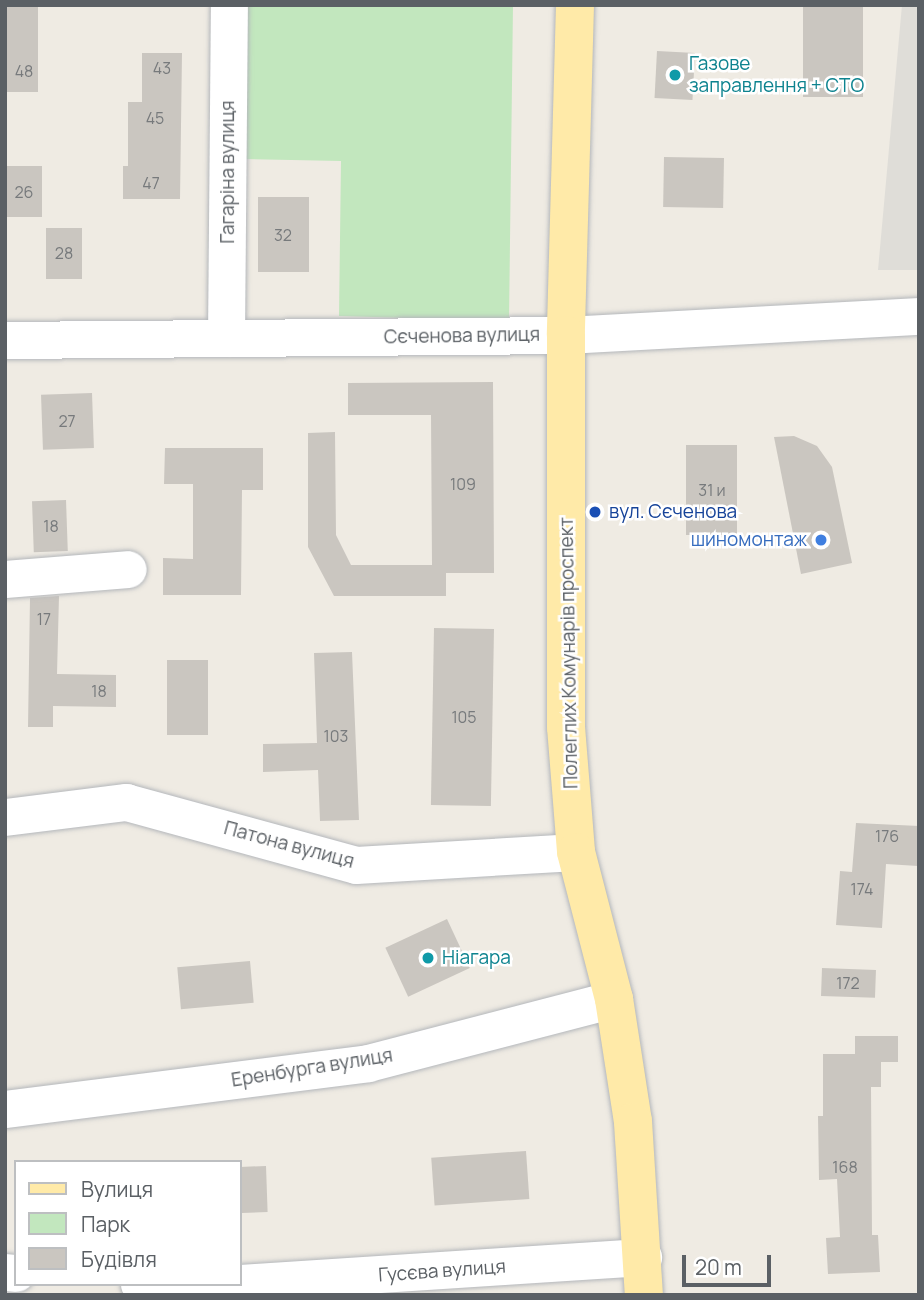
<!DOCTYPE html>
<html>
<head>
<meta charset="utf-8">
<style>
  body { margin:0 }
  #map { position:relative; width:924px; height:1300px; overflow:hidden; background:#efebe3; font-family:Manrope,sans-serif }
  div>[style] { position:absolute }
  [style*='--x'] { left:calc(var(--x)*1px); top:calc(var(--y)*1px); width:calc(var(--w)*1px); rotate:calc(var(--a)*1deg) }
  .industrial>* { inset:0; background:#dfddd8 }
  .green>* { inset:0; background:#c2e7be }
  .building>* { inset:0; background:#cac6c0; transform-origin:0 0 }
  .roads { filter:drop-shadow(0 0 2px #b4b7bb) drop-shadow(0 0 2px #b4b7bb) }
  .minor>* { height:37px; margin:-18.5px; padding:0 18.5px; transform-origin:18.5px; border-radius:18.5px; background:#fff }
  .major>* { height:38px; margin:-19px; padding:0 19px; transform-origin:19px; border-radius:19px; background:#ffeaa8 }
  .dots>* { width:19px; height:19px; translate:-50% -50%; box-sizing:border-box; border:4px solid #fff; border-radius:50% }
  span { translate:-50% -50%; white-space:nowrap; text-align:center; line-height:1.15; -webkit-text-stroke:5px #fff; paint-order:stroke }
  .number-label { font-size:16px; color:#777a7c }
  .number-label span { -webkit-text-stroke-width:0 }
  .culture-label { font-size:19px; color:#0d838f }
  .left { translate:0 -50%; text-align:left }
  .street-label { font-size:19px; color:#5b6065 }
  .transit-label { font-size:19px; color:#164399 }
  .shop-label { font-size:19px; color:#366cbe }
  .right { translate:-100% -50%; text-align:right }
  .frame { position:absolute; inset:0; border:7px solid #5b6065; pointer-events:none }
  .legend { position:absolute; left:14px; top:1160px; width:228px; height:126px; box-sizing:border-box; background:#fff; border:2px solid #bdbfc1; margin:0; padding:9px 12px; list-style:none; font-size:21px; color:#5b6065 }
  .legend li { display:flex; align-items:center; gap:14px; height:35px }
  .legend b { width:35px; border:2px solid #bdbfc1 }
  .scale { position:absolute; left:682px; top:1255px; width:89px; height:32px; box-sizing:border-box; border:4px solid #5b6065; border-top:0; padding-left:9px; font-size:21px; line-height:24px; white-space:nowrap; color:#5b6065; -webkit-text-stroke:5px #fff; paint-order:stroke }
</style>
</head>
<body>
<div id="map">
  <div class="industrial">
    <i style="clip-path:polygon(902px 5px,919px 5px,919px 270px,878px 270px)"></i>
  </div>
  <div class="green">
    <i style="clip-path:polygon(243px 5px,513px 5px,509px 321px,339px 316px,341px 161px,243px 159px)"></i>
  </div>
  <div class="building">
    <i style="left:5px;top:5px;width:33px;height:87px"></i>
    <i style="left:803px;top:5px;width:60px;height:92px"></i>
    <i style="left:657px;top:51px;width:38px;height:47px;rotate:3deg"></i>
    <i style="clip-path:polygon(142px 53px,182px 53px,180px 199px,123px 199px,123px 166px,128px 166px,128px 102px,142px 102px)"></i>
    <i style="left:664px;top:157px;width:60px;height:50px;rotate:1deg"></i>
    <i style="left:5px;top:166px;width:37px;height:51px"></i>
    <i style="left:309px;top:197px;width:75px;height:51px;rotate:90deg"></i>
    <i style="left:46px;top:228px;width:36px;height:51px"></i>
    <i style="clip-path:polygon(493px 382px,494px 573px,446px 573px,446px 596px,334px 596px,308px 547px,308px 433px,335px 432px,336px 535px,351px 565px,432px 565px,431px 415px,348px 415px,348px 383px)"></i>
    <i style="left:92px;top:393px;width:55px;height:51px;rotate:88deg"></i>
    <i style="clip-path:polygon(794px 436px,817px 446px,832px 467px,852px 563px,801px 574px,774px 437px)"></i>
    <i style="left:686px;top:445px;width:51px;height:90px"></i>
    <i style="clip-path:polygon(165px 448px,263px 448px,263px 490px,242px 490px,241px 595px,163px 595px,163px 558px,193px 559px,193px 484px,164px 484px)"></i>
    <i style="left:66px;top:500px;width:51px;height:34px;rotate:88deg"></i>
    <i style="clip-path:polygon(59px 596px,57px 674px,116px 675px,116px 707px,53px 706px,53px 727px,28px 727px,30px 598px)"></i>
    <i style="left:434px;top:628px;width:60px;height:177px;rotate:1deg"></i>
    <i style="clip-path:polygon(352px 652px,359px 820px,320px 821px,318px 770px,263px 772px,263px 744px,317px 743px,314px 653px)"></i>
    <i style="left:208px;top:660px;width:75px;height:41px;rotate:90deg"></i>
    <i style="clip-path:polygon(856px 823px,919px 826px,918px 866px,886px 864px,882px 928px,836px 925px,840px 871px,852px 872px)"></i>
    <i style="left:447px;top:919px;width:54px;height:68px;rotate:65deg"></i>
    <i style="left:250px;top:961px;width:42px;height:73px;rotate:85deg"></i>
    <i style="left:822px;top:968px;width:54px;height:28px;rotate:2deg"></i>
    <i style="clip-path:polygon(855px 1036px,898px 1036px,898px 1062px,881px 1062px,881px 1087px,871px 1087px,872px 1235px,878px 1235px,880px 1272px,828px 1274px,826px 1238px,840px 1237px,837px 1179px,819px 1180px,818px 1116px,823px 1116px,823px 1054px,855px 1054px)"></i>
    <i style="left:526px;top:1151px;width:48px;height:95px;rotate:86deg"></i>
    <i style="left:266px;top:1166px;width:46px;height:26px;rotate:88deg"></i>
  </div>
  <div class="roads">
    <div class="minor">
      <i style="--x:226;--y:338;--w:333;--a:-89.5"></i>
      <i style="--x:5;--y:340;--w:561;--a:-0.51"></i>
      <i style="--x:566;--y:335;--w:354;--a:-3.1"></i>
      <i style="--x:5;--y:579;--w:123;--a:-4.6"></i>
      <i style="--x:5;--y:817;--w:122;--a:-7.1"></i>
      <i style="--x:126;--y:802;--w:238;--a:15.3"></i>
      <i style="--x:356;--y:865;--w:220;--a:-3.4"></i>
      <i style="--x:5;--y:1109;--w:366;--a:-7.2"></i>
      <i style="--x:368;--y:1063;--w:254;--a:-14.6"></i>
      <i style="--x:5;--y:1272;--w:11;--a:5"></i>
      <i style="--x:240;--y:1283;--w:404;--a:-3.7"></i>
      <i style="--x:139;--y:1284;--w:71;--a:0"></i>
    </div>
    <div class="major">
      <i style="--x:575;--y:5;--w:330;--a:91.6"></i>
      <i style="--x:566;--y:335;--w:392;--a:90"></i>
      <i style="--x:566;--y:727;--w:125;--a:85.4"></i>
      <i style="--x:576;--y:852;--w:152;--a:75.5"></i>
      <i style="--x:614;--y:999;--w:124;--a:81.2"></i>
      <i style="--x:633;--y:1122;--w:173;--a:86.4"></i>
    </div>
  </div>
  <div class="dots">
    <i style="left:675px;top:75px;background:#0f9aa8"></i>
    <i style="left:595px;top:512px;background:#1a4fb4"></i>
    <i style="left:821px;top:540px;background:#3f7fe0"></i>
    <i style="left:428px;top:958px;background:#0f9aa8"></i>
  </div>
  <div class="number-label">
    <span style="left:162px;top:68px">43</span>
    <span style="left:24px;top:71px">48</span>
    <span style="left:155px;top:118px">45</span>
    <span style="left:151px;top:183px">47</span>
    <span style="left:24px;top:192px">26</span>
    <span style="left:283px;top:235px">32</span>
    <span style="left:64px;top:253px">28</span>
    <span style="left:67px;top:421px">27</span>
    <span style="left:463px;top:484px">109</span>
    <span style="left:712px;top:490px">31 и</span>
    <span style="left:51px;top:526px">18</span>
    <span style="left:44px;top:619px">17</span>
    <span style="left:99px;top:691px">18</span>
    <span style="left:464px;top:717px">105</span>
    <span style="left:336px;top:736px">103</span>
    <span style="left:887px;top:836px">176</span>
    <span style="left:862px;top:889px">174</span>
    <span style="left:848px;top:983px">172</span>
    <span style="left:845px;top:1167px">168</span>
  </div>
  <div class="culture-label">
    <span class="left" style="left:689px;top:75px">Газове<br>заправлення + СТО</span>
    <span class="left" style="left:442px;top:958px">Ніагара</span>
  </div>
  <div class="street-label">
    <span style="left:228px;top:172px;rotate:-90deg">Гагаріна вулиця</span>
    <span style="left:462px;top:336px;rotate:-1deg">Сєченова вулиця</span>
    <span style="left:569px;top:653px;rotate:-91deg">Полеглих Комунарів проспект</span>
    <span style="left:289px;top:845px;rotate:15deg">Патона вулиця</span>
    <span style="left:312px;top:1068px;rotate:-9deg">Еренбурга вулиця</span>
    <span style="left:442px;top:1271px;rotate:-4deg">Гусєва вулиця</span>
  </div>
  <div class="transit-label">
    <span class="left" style="left:609px;top:512px">вул. Сєченова</span>
  </div>
  <div class="shop-label">
    <span class="right" style="left:807px;top:540px">шиномонтаж</span>
  </div>
  <div class="frame"></div>
  <ul class="legend">
  <li><b style="height:9px;background:#ffeaa8"></b>Вулиця</li>
  <li><b style="height:19px;background:#c2e7be"></b>Парк</li>
  <li><b style="height:19px;background:#cac6c0"></b>Будівля</li>
  </ul>
  <div class="scale">20 m</div>
</div>
</body>
</html>
